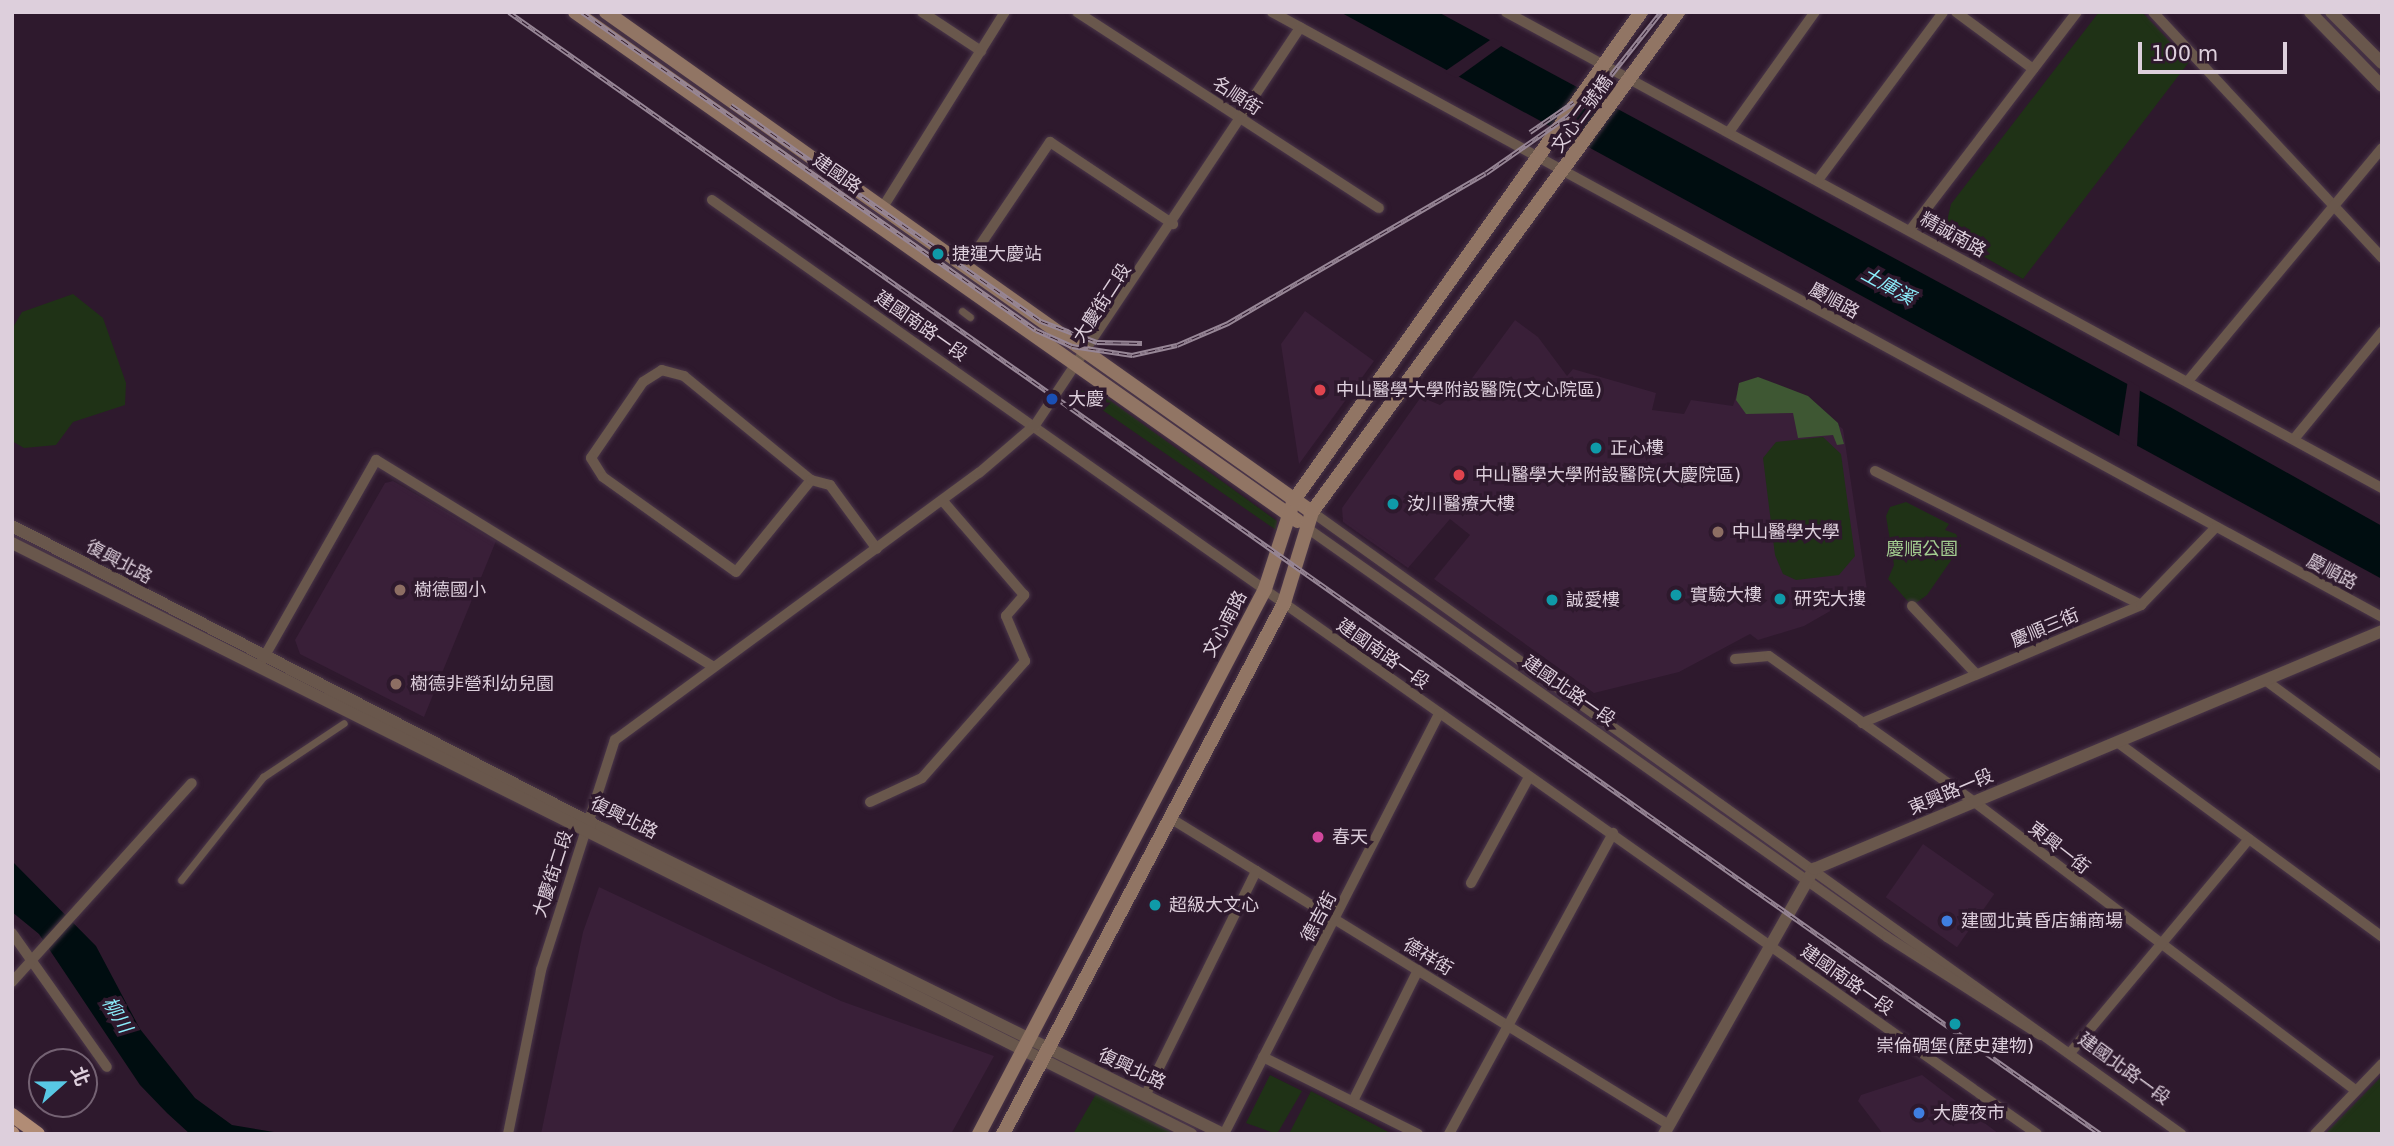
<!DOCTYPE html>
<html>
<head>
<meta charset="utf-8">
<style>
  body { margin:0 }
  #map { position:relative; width:2394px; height:1146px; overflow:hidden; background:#2e192d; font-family:"DejaVu Sans","Noto Sans TC",sans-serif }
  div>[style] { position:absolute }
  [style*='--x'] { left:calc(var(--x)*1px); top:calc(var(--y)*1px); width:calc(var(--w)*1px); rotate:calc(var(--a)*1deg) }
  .built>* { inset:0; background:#391f38; transform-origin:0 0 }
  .green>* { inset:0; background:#1f3216 }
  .forest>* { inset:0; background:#3e5733 }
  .water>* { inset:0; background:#000d10 }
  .pier>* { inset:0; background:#2e192d }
  .roads { filter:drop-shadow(0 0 2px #4a3649) drop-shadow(0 0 2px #4a3649) }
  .pedestrian>* { height:7px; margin:-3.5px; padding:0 3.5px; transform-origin:3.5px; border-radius:3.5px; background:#69574c }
  .minor>* { height:10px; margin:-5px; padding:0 5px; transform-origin:5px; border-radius:5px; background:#69574c }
  .tertiary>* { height:12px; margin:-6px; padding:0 6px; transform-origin:6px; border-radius:6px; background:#69574c }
  .secondary>* { height:14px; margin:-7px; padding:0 7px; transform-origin:7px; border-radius:7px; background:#917564 }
  .primary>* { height:14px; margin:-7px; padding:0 7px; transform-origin:7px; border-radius:7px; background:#b18c75 }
  .rail>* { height:5px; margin-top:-2.5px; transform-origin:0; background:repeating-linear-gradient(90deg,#2e192d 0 8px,#978696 0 16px); box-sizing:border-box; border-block:2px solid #978696 }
  .dots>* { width:19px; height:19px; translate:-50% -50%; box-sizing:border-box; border:4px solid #2e192d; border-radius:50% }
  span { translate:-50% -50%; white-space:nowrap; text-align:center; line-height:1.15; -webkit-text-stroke:7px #2e192d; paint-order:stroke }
  .street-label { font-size:18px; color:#ddcfdc }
  .poi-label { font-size:18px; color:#ddcfdc }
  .left { translate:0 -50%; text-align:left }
  .park-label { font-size:18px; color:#a3cd90 }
  .water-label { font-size:19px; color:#8ceffd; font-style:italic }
  .frame { position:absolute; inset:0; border:14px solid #ddcfdc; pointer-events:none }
  .north { position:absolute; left:28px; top:1048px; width:70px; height:70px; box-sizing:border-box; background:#2e192d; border:2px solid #746273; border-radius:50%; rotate:69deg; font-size:19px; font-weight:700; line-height:28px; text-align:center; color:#ddcfdc }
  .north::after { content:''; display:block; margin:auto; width:24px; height:32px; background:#58c8e4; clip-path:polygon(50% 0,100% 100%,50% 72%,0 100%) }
  .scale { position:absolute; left:2138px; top:42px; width:149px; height:32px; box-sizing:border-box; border:4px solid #ddcfdc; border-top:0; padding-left:9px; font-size:21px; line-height:24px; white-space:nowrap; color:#ddcfdc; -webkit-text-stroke:5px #2e192d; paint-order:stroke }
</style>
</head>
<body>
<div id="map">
  <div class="built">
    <i style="clip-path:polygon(1305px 311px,1374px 361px,1299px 464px,1281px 344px)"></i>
    <i style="clip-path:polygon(1515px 320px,1538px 337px,1567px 376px,1573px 369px,1656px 393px,1652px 410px,1684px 414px,1691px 400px,1733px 406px,1738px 390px,1820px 411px,1843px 429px,1867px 590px,1804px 626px,1758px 640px,1750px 634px,1679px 672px,1594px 693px,1434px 579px,1470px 535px,1450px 519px,1408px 568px,1343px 522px,1342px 508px,1421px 397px,1440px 405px,1470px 381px)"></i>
    <i style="clip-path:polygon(393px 481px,496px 541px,424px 717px,300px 654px,295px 640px,385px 483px)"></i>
    <i style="left:1923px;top:844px;width:87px;height:65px;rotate:35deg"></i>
    <i style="clip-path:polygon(599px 887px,841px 1001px,994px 1056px,951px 1134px,541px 1134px,583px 932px)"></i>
    <i style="clip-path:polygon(1922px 1075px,1999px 1134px,1883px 1134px,1858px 1101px,1861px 1095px)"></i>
  </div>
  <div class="green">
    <i style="clip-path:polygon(2099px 12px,2142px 12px,2189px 62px,2023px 279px,1944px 234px,1951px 204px)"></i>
    <i style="clip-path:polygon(73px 294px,103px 318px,126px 383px,125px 405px,73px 422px,56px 445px,24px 448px,12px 441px,12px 329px,22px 312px)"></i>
    <i style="clip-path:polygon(1072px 389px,1101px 394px,1277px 521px,1276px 530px)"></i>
    <i style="clip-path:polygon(1823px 437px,1841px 454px,1855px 556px,1839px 575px,1796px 580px,1783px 574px,1775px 555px,1763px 458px,1776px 442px)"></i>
    <i style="clip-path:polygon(1906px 502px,1949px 524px,1945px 530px,1956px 534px,1961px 546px,1927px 595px,1912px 606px,1888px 579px,1894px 565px,1886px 516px,1890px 507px)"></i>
    <i style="clip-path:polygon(1270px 1075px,1302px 1091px,1277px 1134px,1246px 1123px)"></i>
    <i style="clip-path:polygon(2382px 1076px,2382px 1134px,2325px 1134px)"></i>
    <i style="clip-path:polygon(1311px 1091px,1392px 1134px,1289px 1134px)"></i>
    <i style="clip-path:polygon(1096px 1094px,1176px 1134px,1073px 1134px)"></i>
  </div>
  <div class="forest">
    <i style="clip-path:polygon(1758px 377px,1808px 396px,1838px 423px,1844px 444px,1837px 445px,1833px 435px,1798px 438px,1793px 413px,1746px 414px,1736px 400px,1739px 383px)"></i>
  </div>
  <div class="water">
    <i style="clip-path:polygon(1340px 12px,1438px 12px,2170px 407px,2382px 526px,2382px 579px)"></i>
    <i style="clip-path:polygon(12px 861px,96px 946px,140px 1029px,195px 1098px,232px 1125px,286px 1134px,190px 1134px,167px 1113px,140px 1085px,39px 934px,12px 912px)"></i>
  </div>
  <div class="pier">
    <i style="clip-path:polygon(1493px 38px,1504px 44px,1457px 78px,1444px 72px)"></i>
    <i style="clip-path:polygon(2128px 380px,2140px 387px,2137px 447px,2119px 437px)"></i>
  </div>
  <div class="roads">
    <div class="pedestrian">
      <i style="--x:962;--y:311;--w:10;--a:37"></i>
      <i style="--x:181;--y:880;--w:132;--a:-51.5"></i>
      <i style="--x:263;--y:777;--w:97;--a:-33.7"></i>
    </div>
    <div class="minor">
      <i style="--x:922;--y:12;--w:71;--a:33.5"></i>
      <i style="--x:1077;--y:12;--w:360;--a:33"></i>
      <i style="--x:1272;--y:12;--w:1264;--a:28.59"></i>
      <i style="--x:1506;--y:12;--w:997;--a:28.52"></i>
      <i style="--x:1956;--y:12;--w:96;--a:36.5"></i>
      <i style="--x:2153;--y:12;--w:336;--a:47"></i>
      <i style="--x:1729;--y:132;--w:148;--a:-54.4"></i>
      <i style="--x:1818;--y:180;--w:209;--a:-53.3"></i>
      <i style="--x:712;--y:200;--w:1621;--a:35.18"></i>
      <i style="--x:883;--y:207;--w:230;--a:-58"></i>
      <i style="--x:1911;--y:229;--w:273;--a:-52.6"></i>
      <i style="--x:966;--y:266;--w:150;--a:-55.9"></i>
      <i style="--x:1050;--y:142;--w:148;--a:33.7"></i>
      <i style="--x:2188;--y:381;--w:303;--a:-50.2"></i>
      <i style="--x:2294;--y:439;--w:139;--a:-50.6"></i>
      <i style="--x:1875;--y:471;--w:298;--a:26.7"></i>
      <i style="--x:811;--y:480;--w:164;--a:-140.7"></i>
      <i style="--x:684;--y:376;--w:23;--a:-165"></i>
      <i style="--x:662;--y:370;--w:22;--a:148"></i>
      <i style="--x:643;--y:382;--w:92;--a:124.4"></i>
      <i style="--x:591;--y:458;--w:22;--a:58"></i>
      <i style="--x:603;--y:477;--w:163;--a:35.5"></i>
      <i style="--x:736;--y:572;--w:119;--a:-50.8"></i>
      <i style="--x:811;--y:480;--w:20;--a:15"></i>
      <i style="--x:830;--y:485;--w:79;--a:53.7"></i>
      <i style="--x:1312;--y:512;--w:1069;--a:35.59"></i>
      <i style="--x:1307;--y:528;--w:710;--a:35.19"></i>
      <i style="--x:1887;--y:937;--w:182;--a:32.6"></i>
      <i style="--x:1912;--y:606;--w:93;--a:46.7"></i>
      <i style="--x:1735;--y:659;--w:34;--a:-5"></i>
      <i style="--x:1769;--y:656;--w:250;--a:35.4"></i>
      <i style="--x:1973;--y:801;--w:480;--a:37.1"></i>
      <i style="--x:259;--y:666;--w:237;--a:-60.4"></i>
      <i style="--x:376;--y:460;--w:394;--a:31.5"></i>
      <i style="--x:2265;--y:680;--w:145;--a:36.3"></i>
      <i style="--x:1862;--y:723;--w:303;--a:-22.9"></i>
      <i style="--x:2141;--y:605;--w:107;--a:-46.1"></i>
      <i style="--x:2117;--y:742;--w:329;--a:36.3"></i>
      <i style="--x:870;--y:802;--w:57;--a:-24.8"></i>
      <i style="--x:922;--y:778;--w:156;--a:-48.6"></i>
      <i style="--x:1025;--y:661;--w:49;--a:-112.9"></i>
      <i style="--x:1006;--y:616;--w:28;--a:-49"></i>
      <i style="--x:1024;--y:595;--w:125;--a:-130.8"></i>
      <i style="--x:1170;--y:818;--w:586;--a:31.6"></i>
      <i style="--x:1471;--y:883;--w:121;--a:-61.3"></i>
      <i style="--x:12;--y:933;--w:164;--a:54.7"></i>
      <i style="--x:12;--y:982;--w:268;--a:-47.9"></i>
      <i style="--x:2070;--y:1053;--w:279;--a:-50.1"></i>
      <i style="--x:1263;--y:1057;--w:173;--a:26.4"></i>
      <i style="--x:1146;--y:1094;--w:249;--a:-63.7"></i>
      <i style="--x:1354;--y:1099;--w:144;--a:-63.6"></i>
      <i style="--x:508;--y:1134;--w:167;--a:-78.6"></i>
      <i style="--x:541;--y:970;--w:242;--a:-72.2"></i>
      <i style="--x:615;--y:740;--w:451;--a:-36.3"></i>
      <i style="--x:979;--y:473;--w:74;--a:-40.6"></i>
      <i style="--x:1035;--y:425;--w:478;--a:-56.3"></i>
      <i style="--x:1224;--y:1134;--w:473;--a:-62.9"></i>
      <i style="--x:1449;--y:1134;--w:343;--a:-61.4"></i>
      <i style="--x:2315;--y:1134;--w:97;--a:-46.3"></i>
    </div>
    <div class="tertiary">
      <i style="--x:2310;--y:12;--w:103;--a:45.8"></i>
      <i style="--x:2331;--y:12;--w:72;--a:45"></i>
      <i style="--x:12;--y:526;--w:662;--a:27.15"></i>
      <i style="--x:601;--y:828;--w:693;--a:26.2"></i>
      <i style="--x:12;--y:543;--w:1319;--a:26.62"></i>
      <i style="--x:1664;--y:1134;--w:305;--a:-60.5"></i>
      <i style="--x:1814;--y:869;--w:616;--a:-22.73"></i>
    </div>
    <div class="secondary">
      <i style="--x:575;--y:12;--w:884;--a:35.15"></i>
      <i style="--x:606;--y:12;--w:865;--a:35.31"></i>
      <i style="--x:979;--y:1134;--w:615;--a:-62.31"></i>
      <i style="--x:1265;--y:589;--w:94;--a:-72"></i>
      <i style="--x:1294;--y:500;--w:599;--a:-54.58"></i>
      <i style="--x:1003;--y:1134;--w:601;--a:-62.11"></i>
      <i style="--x:1284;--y:603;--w:95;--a:-72.9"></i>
      <i style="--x:1312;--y:512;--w:620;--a:-53.8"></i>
    </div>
    <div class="primary">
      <i style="--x:12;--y:1115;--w:32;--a:36"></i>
      <i style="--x:12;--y:1133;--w:1;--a:45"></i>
    </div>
  </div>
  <div class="rail">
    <i style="--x:509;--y:12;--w:1948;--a:35.18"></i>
    <i style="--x:582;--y:12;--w:554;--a:35.01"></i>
    <i style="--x:1036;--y:330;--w:39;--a:24"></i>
    <i style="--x:1072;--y:346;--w:61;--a:8.5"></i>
    <i style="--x:1132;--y:355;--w:46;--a:-12.5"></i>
    <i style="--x:1177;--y:345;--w:56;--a:-23.3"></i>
    <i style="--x:1228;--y:323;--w:298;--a:-30.2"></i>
    <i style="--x:1486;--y:173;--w:129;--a:-34.9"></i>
    <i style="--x:1592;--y:99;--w:111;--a:-51.6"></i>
    <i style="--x:731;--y:105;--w:378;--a:34.9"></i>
    <i style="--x:1041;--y:321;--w:60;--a:20.6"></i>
    <i style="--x:1097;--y:342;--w:45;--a:1.3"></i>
    <i style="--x:1530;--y:132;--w:53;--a:-34.3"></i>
  </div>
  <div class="dots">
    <i style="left:938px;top:254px;background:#0f9aa8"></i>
    <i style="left:1320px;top:390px;background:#e0444e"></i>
    <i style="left:1052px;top:399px;background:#1a4fb4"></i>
    <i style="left:1596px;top:448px;background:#0f9aa8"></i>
    <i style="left:1459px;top:475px;background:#e0444e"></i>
    <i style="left:1393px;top:504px;background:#0f9aa8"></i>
    <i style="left:1718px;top:532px;background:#8d6e63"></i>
    <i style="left:400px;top:590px;background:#8d6e63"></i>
    <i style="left:1676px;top:595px;background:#0f9aa8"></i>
    <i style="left:1780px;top:599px;background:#0f9aa8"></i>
    <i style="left:1552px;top:600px;background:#0f9aa8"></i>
    <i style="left:396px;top:684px;background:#8d6e63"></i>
    <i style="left:1318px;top:837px;background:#d1479c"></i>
    <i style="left:1155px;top:905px;background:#0f9aa8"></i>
    <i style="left:1947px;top:921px;background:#3f7fe0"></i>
    <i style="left:1955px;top:1024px;background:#0f9aa8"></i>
    <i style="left:1919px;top:1113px;background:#3f7fe0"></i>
  </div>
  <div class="street-label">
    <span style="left:1237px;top:96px;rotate:33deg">名順街</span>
    <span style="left:1582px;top:114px;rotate:-54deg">文心二號橋</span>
    <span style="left:837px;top:174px;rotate:35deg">建國路</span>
    <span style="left:1953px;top:235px;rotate:29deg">精誠南路</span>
    <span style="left:1834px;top:301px;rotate:29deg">慶順路</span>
    <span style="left:1102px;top:303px;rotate:-57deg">大慶街二段</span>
    <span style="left:921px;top:326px;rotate:35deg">建國南路一段</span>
    <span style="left:119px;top:562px;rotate:28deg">復興北路</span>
    <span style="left:2332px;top:572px;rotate:28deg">慶順路</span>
    <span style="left:1225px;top:624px;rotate:-62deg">文心南路</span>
    <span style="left:2045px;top:628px;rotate:-23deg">慶順三街</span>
    <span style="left:1383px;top:654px;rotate:35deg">建國南路一段</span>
    <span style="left:1569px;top:691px;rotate:35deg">建國北路一段</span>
    <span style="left:1951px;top:792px;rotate:-23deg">東興路一段</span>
    <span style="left:624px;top:818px;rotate:26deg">復興北路</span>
    <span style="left:2059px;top:848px;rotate:38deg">東興一街</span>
    <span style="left:553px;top:874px;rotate:-72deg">大慶街二段</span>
    <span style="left:1319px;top:917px;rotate:-62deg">德吉街</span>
    <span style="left:1428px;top:957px;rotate:31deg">德祥街</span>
    <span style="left:1847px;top:980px;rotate:35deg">建國南路一段</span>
    <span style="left:1132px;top:1069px;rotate:25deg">復興北路</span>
    <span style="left:2124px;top:1069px;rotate:36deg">建國北路一段</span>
  </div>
  <div class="poi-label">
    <span class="left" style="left:952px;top:254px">捷運大慶站</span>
    <span class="left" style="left:1336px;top:390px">中山醫學大學附設醫院(文心院區)</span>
    <span class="left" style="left:1068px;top:399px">大慶</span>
    <span class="left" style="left:1610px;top:448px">正心樓</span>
    <span class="left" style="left:1475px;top:475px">中山醫學大學附設醫院(大慶院區)</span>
    <span class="left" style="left:1407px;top:504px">汝川醫療大樓</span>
    <span class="left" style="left:1732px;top:532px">中山醫學大學</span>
    <span class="left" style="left:414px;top:590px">樹德國小</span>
    <span class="left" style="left:1690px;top:595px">實驗大樓</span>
    <span class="left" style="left:1794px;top:599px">研究大摟</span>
    <span class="left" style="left:1566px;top:600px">誠愛樓</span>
    <span class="left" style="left:410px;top:684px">樹德非營利幼兒園</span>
    <span class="left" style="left:1332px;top:837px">春天</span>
    <span class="left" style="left:1169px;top:905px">超級大文心</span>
    <span class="left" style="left:1961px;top:921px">建國北黃昏店鋪商場</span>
    <span style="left:1955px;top:1046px">崇倫碉堡(歷史建物)</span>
    <span class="left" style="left:1933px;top:1113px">大慶夜市</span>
  </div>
  <div class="park-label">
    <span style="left:1922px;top:549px">慶順公園</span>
  </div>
  <div class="water-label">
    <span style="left:1888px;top:286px;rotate:29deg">土庫溪</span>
    <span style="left:117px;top:1015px;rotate:59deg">柳川</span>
  </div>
  <div class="frame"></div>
  <div class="north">北</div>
  <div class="scale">100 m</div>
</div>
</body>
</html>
